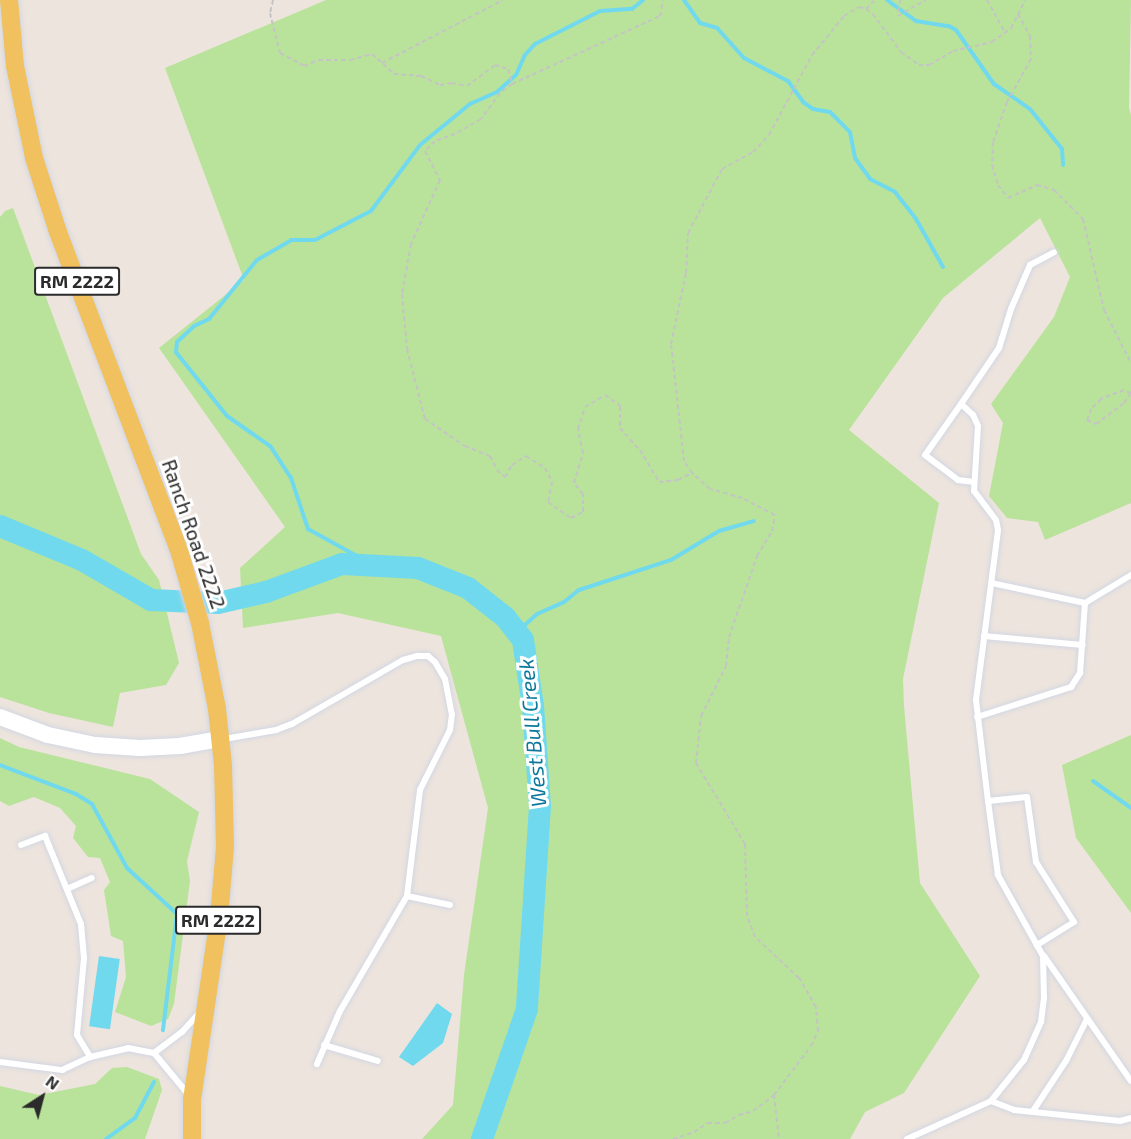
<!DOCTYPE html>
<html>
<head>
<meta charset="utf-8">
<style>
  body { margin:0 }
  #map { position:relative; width:1131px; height:1139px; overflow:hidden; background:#ede4dd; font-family:"Exo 2",sans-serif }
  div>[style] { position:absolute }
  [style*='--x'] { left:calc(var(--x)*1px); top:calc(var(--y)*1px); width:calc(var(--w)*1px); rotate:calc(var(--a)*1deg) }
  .green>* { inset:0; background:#b9e39a }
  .water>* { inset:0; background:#70d9ee; transform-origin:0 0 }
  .stream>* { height:4px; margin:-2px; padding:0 2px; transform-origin:2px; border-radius:2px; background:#70d9ee }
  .river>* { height:22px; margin:-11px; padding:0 11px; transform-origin:11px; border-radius:11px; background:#70d9ee }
  .path>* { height:2px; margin-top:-1px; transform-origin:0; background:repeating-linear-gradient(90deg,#c4c4c4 0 4.5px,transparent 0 7.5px) }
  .roads { filter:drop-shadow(0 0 2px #d2d7e3) drop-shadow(0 0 2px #d2d7e3) }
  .lane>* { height:6px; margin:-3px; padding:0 3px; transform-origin:3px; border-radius:3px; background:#fff }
  .secondary>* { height:16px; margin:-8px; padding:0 8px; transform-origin:8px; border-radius:8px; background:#fff }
  .primary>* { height:18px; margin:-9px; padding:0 9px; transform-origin:9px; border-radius:9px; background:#f0c15e }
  span { translate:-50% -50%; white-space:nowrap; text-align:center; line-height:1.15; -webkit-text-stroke:6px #fff; paint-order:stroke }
  .shield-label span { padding:2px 4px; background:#fff; border:2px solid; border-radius:4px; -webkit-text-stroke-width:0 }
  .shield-label { font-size:18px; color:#2b2b2b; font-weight:700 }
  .street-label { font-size:20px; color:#2b2b2b }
  .water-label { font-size:21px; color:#0e789c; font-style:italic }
  .north { position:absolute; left:12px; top:1067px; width:60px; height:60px; -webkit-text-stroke:4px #fff; paint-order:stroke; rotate:36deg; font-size:16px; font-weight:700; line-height:24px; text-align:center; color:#2b2b2b }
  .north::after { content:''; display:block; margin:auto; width:21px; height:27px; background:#2b2b2b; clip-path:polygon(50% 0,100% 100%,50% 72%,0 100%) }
</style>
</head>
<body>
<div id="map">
  <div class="green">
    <i style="clip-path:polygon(326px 0,1131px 0,1129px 108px,1131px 115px,1131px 503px,1045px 540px,1038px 522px,1007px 518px,989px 496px,1003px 423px,991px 404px,1054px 317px,1070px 277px,1040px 218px,943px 298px,849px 430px,939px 503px,903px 679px,904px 706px,920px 883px,980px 976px,904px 1093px,865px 1112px,850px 1139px,422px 1139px,453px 1105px,464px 975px,488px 808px,441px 636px,338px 613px,243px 628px,240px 568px,285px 527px,159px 348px,244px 280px,165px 68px)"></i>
    <i style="clip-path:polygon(13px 208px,141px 554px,159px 580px,179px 663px,166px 685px,120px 693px,113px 727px,49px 713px,0 697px,0 217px,5px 211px)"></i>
    <i style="clip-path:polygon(1131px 735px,1131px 913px,1076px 838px,1062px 765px)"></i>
    <i style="clip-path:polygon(0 738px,19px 747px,150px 779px,199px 812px,187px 861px,190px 881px,174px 1004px,168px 1019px,151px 1026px,115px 1012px,126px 977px,123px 941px,111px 936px,104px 890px,110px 882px,100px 858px,88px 857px,73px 838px,76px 826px,60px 808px,34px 797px,9px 806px,0 801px)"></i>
    <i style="clip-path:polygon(127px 1067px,159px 1079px,162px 1090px,145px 1139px,0 1139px,0 1086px,39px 1095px,95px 1084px,112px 1068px)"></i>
  </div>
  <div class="water">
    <i style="left:99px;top:956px;width:21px;height:71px;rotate:8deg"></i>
    <i style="clip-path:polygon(437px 1003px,452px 1014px,443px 1043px,413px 1066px,399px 1057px)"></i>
  </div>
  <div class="stream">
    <i style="--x:684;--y:0;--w:28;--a:55"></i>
    <i style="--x:700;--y:23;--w:18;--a:16"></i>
    <i style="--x:717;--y:28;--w:40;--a:48"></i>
    <i style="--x:744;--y:58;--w:50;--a:27.6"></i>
    <i style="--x:788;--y:81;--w:26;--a:54"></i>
    <i style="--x:803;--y:102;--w:12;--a:35"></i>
    <i style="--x:813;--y:109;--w:17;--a:10"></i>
    <i style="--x:830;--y:112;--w:28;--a:45"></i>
    <i style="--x:850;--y:132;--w:26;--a:79"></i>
    <i style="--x:855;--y:158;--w:26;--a:54"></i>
    <i style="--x:870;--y:179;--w:28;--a:27"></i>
    <i style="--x:895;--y:192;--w:34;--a:52"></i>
    <i style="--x:916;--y:219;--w:55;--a:60.6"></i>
    <i style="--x:887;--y:0;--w:36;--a:36"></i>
    <i style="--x:916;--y:21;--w:33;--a:9"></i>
    <i style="--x:949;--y:26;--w:8;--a:30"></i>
    <i style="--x:956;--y:30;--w:66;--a:54.9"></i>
    <i style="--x:994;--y:84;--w:44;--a:34.8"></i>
    <i style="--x:1030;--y:109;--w:51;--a:51.3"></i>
    <i style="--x:1062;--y:149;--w:16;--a:86"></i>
    <i style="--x:375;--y:566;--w:77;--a:-151.1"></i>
    <i style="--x:308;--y:529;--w:54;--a:-108.4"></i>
    <i style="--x:291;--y:478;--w:38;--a:-123"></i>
    <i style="--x:270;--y:446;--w:52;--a:-145.1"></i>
    <i style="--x:227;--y:416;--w:82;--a:-128.6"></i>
    <i style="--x:176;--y:352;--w:10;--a:-84"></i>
    <i style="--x:177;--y:342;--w:23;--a:-43"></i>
    <i style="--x:194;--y:326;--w:17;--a:-25"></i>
    <i style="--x:209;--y:319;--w:76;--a:-50.9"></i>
    <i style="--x:257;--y:260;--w:39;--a:-30"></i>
    <i style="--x:291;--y:240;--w:24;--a:0"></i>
    <i style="--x:315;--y:240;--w:63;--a:-27.4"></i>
    <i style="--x:371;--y:211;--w:82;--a:-53.4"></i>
    <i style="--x:420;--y:145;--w:65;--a:-39.4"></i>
    <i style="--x:470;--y:104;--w:30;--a:-24"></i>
    <i style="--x:497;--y:92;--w:25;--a:-42"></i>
    <i style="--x:516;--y:75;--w:22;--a:-66"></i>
    <i style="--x:525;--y:55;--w:15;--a:-48"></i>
    <i style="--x:535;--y:44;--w:73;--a:-26.9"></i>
    <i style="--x:600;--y:11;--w:32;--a:-4"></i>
    <i style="--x:632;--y:9;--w:14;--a:-39"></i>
    <i style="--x:517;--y:632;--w:27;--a:-42"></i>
    <i style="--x:537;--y:614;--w:30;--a:-24"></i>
    <i style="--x:564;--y:602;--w:19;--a:-39"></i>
    <i style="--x:579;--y:590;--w:97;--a:-18.1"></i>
    <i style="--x:671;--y:560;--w:56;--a:-31.1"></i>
    <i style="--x:719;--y:531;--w:36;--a:-16"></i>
    <i style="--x:0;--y:765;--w:81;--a:20.9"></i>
    <i style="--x:76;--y:794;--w:19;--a:32"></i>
    <i style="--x:92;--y:804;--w:73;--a:61.3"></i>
    <i style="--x:127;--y:868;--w:68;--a:42.6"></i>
    <i style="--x:177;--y:914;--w:117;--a:96.9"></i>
    <i style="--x:1093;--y:781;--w:47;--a:35.4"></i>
    <i style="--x:106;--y:1139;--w:36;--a:-36"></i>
    <i style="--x:135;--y:1118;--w:41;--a:-62.2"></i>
  </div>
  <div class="river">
    <i style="--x:0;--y:526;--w:89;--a:22.5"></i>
    <i style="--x:82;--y:560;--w:80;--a:30.1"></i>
    <i style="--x:151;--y:600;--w:67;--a:2.6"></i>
    <i style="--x:218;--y:603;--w:49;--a:-12.9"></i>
    <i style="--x:266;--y:592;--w:81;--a:-20.2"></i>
    <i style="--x:342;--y:564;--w:76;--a:3"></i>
    <i style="--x:418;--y:568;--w:54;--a:21.8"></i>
    <i style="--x:468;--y:588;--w:47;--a:38.1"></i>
    <i style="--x:505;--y:617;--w:29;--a:52"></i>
    <i style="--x:523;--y:640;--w:67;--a:81.4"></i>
    <i style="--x:533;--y:706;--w:100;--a:86"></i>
    <i style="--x:540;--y:806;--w:203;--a:93.7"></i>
    <i style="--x:527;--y:1009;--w:138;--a:109.1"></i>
  </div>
  <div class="path">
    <i style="--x:273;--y:0;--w:13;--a:103"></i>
    <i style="--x:270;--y:13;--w:41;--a:76"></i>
    <i style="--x:280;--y:53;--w:27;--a:28"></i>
    <i style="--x:304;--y:66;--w:16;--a:-22"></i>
    <i style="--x:319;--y:60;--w:31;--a:0"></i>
    <i style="--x:350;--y:60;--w:23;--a:-15"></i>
    <i style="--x:372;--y:54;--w:30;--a:42"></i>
    <i style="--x:394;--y:74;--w:27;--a:4"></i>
    <i style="--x:421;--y:76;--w:21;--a:25"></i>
    <i style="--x:440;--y:85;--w:12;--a:-9"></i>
    <i style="--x:452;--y:83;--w:15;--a:11"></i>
    <i style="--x:467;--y:86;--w:35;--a:-37"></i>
    <i style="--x:495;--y:65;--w:14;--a:17"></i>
    <i style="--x:508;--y:69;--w:16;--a:75"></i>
    <i style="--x:512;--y:84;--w:15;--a:143"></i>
    <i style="--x:500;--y:93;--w:32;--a:126"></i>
    <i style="--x:481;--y:119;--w:30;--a:150"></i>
    <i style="--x:455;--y:134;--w:21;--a:161"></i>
    <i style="--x:435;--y:141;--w:14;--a:135"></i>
    <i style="--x:425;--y:151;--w:33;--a:63"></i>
    <i style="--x:440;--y:180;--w:70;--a:114.4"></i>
    <i style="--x:411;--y:244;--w:51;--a:100.2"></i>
    <i style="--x:402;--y:294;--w:55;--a:84.8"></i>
    <i style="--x:407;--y:349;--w:72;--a:75.6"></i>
    <i style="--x:425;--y:419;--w:48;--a:34"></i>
    <i style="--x:465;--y:446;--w:27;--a:22"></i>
    <i style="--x:490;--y:456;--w:16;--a:63"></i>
    <i style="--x:497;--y:470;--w:11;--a:41"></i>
    <i style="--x:505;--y:477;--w:14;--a:-60"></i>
    <i style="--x:512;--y:465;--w:17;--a:-33"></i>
    <i style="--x:526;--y:456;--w:22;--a:32"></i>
    <i style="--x:545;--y:468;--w:16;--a:63"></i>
    <i style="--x:552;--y:482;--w:20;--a:101"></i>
    <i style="--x:548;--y:502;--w:28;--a:35"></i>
    <i style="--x:571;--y:518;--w:13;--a:-27"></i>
    <i style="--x:583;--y:512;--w:18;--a:-90"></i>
    <i style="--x:583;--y:494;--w:14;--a:-129"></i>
    <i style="--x:574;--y:483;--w:31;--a:-73"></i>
    <i style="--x:583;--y:453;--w:25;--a:-102"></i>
    <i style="--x:578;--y:429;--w:23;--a:-72"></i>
    <i style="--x:585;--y:407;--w:23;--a:-31"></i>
    <i style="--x:605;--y:395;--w:19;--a:36"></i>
    <i style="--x:620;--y:406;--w:22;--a:90"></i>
    <i style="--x:620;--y:428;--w:30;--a:48"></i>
    <i style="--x:640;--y:450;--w:37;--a:59"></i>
    <i style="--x:659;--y:482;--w:19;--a:-6"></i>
    <i style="--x:678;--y:480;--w:16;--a:-27"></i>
    <i style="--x:900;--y:0;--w:16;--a:97"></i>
    <i style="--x:898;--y:16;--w:32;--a:-30"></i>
    <i style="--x:987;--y:0;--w:38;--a:61"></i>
    <i style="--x:866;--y:9;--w:13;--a:-45"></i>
    <i style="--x:1018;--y:14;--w:25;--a:61"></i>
    <i style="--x:1030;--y:36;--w:23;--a:88"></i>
    <i style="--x:1031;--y:59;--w:49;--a:119.2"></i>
    <i style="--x:1007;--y:102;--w:42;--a:109.3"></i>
    <i style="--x:993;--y:142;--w:23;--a:92"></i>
    <i style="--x:992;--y:165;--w:21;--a:73"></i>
    <i style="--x:998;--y:185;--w:16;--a:52"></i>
    <i style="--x:1008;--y:198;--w:32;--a:-24"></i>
    <i style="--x:1037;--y:185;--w:18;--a:16"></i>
    <i style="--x:1054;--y:190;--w:41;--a:45"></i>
    <i style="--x:1083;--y:219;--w:93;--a:77"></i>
    <i style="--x:1104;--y:310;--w:59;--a:63"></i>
    <i style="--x:382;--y:63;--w:136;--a:-27.5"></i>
    <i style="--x:512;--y:84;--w:163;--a:-24.7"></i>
    <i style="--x:660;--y:16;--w:16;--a:-79"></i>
    <i style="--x:1131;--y:393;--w:8;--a:-157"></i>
    <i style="--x:1124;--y:390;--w:25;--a:159"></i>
    <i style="--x:1101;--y:399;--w:14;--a:135"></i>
    <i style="--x:1091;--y:409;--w:12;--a:110"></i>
    <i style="--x:1087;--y:420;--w:10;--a:24"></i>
    <i style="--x:1096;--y:424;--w:35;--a:-37"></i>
    <i style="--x:1124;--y:403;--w:12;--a:-55"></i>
    <i style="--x:774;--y:1095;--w:44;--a:83.5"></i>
    <i style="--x:673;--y:1139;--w:22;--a:-18"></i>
    <i style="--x:694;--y:1132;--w:17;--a:-33"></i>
    <i style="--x:708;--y:1123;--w:17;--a:0"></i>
    <i style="--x:725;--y:1123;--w:16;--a:-30"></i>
    <i style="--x:739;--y:1115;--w:15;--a:-16"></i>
    <i style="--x:753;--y:1111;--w:26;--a:-37"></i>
    <i style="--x:774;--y:1095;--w:61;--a:-52.9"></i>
    <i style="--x:811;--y:1046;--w:17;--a:-65"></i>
    <i style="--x:818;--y:1031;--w:24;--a:-95"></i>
    <i style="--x:816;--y:1007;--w:34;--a:-120"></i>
    <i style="--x:799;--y:978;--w:60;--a:-137"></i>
    <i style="--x:755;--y:937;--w:22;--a:-111"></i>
    <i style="--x:747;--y:916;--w:72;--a:-91.6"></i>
    <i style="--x:745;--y:844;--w:95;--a:-121.2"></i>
    <i style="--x:696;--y:763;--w:47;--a:-83.9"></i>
    <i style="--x:701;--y:716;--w:56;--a:-63.4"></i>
    <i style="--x:726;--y:666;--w:29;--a:-84"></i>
    <i style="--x:729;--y:637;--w:86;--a:-70.9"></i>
    <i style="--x:757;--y:556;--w:29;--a:-59"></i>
    <i style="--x:772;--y:531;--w:16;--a:-79"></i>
    <i style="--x:775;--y:515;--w:37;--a:-153"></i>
    <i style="--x:742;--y:498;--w:33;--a:-164"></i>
    <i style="--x:710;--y:489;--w:24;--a:-138"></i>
    <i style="--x:692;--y:473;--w:14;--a:-124"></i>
    <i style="--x:684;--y:461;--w:118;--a:-96.3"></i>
    <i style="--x:671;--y:344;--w:73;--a:-78.1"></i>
    <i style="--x:686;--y:273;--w:40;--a:-87.1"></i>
    <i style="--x:688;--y:233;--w:72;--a:-62"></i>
    <i style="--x:722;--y:169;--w:35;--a:-29"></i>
    <i style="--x:753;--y:152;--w:23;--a:-47"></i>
    <i style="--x:769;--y:135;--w:91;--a:-61.7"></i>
    <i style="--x:812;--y:55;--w:50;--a:-50.6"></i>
    <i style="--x:844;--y:16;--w:17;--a:-31"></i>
    <i style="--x:859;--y:7;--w:7;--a:16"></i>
    <i style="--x:866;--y:9;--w:9;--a:36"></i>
    <i style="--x:873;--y:14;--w:47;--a:53.6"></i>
    <i style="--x:901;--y:52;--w:22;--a:36"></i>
    <i style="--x:919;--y:65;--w:10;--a:0"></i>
    <i style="--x:929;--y:65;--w:28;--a:-30"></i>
    <i style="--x:953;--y:51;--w:40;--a:-13"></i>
    <i style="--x:992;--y:42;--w:24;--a:-36"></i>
    <i style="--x:1011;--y:28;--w:31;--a:-63"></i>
  </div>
  <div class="roads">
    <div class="lane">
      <i style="--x:961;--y:404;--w:62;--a:125.2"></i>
      <i style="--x:925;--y:455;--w:41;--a:37.1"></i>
      <i style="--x:958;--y:480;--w:16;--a:7"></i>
      <i style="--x:1085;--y:603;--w:54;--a:-31.3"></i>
      <i style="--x:984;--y:636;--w:99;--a:5.2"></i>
      <i style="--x:977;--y:717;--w:99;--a:-17.7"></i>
      <i style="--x:1071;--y:687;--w:17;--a:-57"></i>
      <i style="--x:1080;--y:673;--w:70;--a:-85.9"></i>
      <i style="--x:1085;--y:603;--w:95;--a:-167.9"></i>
      <i style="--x:224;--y:739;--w:53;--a:-9.8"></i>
      <i style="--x:276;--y:730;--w:17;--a:-21"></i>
      <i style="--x:292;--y:724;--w:128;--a:-30"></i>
      <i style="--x:403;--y:660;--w:15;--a:-16"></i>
      <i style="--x:417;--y:656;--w:11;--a:0"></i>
      <i style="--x:428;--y:656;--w:9;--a:41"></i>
      <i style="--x:435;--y:662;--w:20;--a:60"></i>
      <i style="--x:445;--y:679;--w:36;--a:79"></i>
      <i style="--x:452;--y:714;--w:16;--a:97"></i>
      <i style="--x:450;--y:730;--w:67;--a:116.6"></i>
      <i style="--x:420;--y:790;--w:107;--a:97"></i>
      <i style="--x:407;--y:896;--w:133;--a:120.2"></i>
      <i style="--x:340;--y:1011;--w:58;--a:113.5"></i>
      <i style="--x:988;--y:801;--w:39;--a:-6"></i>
      <i style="--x:1027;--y:797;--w:66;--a:82.1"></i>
      <i style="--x:1036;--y:862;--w:71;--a:57.7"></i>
      <i style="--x:1074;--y:922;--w:44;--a:148.1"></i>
      <i style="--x:21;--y:845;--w:26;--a:-21"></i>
      <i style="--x:45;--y:836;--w:95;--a:67.8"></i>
      <i style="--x:81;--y:924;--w:34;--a:85"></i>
      <i style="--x:84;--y:958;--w:77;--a:95.2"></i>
      <i style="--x:77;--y:1035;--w:26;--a:59"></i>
      <i style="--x:67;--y:889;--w:27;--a:-24"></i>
      <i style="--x:407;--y:896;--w:44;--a:11.8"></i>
      <i style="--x:1044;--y:956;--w:152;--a:55.2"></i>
      <i style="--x:324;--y:1045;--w:56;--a:16.5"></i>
      <i style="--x:154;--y:1053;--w:35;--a:-37"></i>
      <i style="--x:182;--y:1032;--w:24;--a:-48"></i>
      <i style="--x:0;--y:1062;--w:63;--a:7.4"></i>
      <i style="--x:62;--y:1070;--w:31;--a:-25"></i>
      <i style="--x:90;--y:1057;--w:39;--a:-13"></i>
      <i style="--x:128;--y:1048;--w:26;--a:11"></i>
      <i style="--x:154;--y:1053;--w:53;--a:50.3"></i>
      <i style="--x:991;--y:1101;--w:25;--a:21"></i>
      <i style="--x:1014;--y:1110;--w:107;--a:5.9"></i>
      <i style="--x:1120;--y:1121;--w:11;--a:-15"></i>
      <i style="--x:1033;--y:1111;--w:60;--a:-56.6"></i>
      <i style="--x:1066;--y:1061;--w:47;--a:-63.4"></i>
      <i style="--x:907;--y:1139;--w:92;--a:-24.3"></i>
      <i style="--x:991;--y:1101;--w:53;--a:-51.2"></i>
      <i style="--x:1024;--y:1060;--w:42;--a:-65.9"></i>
      <i style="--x:1041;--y:1022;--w:23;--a:-83"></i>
      <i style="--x:1044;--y:999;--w:43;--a:-91.3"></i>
      <i style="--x:1043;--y:956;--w:93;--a:-119.1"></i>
      <i style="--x:998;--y:875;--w:75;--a:-97.7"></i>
      <i style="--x:988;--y:801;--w:102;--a:-96.8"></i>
      <i style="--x:976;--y:700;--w:171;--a:-82.6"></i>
      <i style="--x:998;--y:530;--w:10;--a:-101"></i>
      <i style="--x:996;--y:520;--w:36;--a:-127"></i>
      <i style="--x:974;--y:491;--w:65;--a:-86.5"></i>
      <i style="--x:978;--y:426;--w:12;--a:-114"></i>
      <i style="--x:973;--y:415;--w:16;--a:-137"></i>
      <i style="--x:961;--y:404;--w:68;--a:-55.8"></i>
      <i style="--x:999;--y:348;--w:41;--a:-72.9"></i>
      <i style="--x:1011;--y:309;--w:48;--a:-66.6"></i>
      <i style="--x:1030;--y:265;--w:27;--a:-28"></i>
    </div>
    <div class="secondary">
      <i style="--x:0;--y:717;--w:51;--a:20.6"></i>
      <i style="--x:48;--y:735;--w:48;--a:12"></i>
      <i style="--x:95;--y:745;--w:45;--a:3.8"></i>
      <i style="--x:140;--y:748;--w:40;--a:-2.9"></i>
      <i style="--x:180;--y:746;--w:41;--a:-9.9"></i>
    </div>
    <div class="primary">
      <i style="--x:9;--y:0;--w:66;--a:84.8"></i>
      <i style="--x:15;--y:66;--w:94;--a:78.3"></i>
      <i style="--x:34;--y:158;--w:78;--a:72"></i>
      <i style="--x:58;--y:232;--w:344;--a:69.2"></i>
      <i style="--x:180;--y:554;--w:72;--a:73.8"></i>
      <i style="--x:200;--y:623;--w:88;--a:78.8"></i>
      <i style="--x:217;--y:709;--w:56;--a:83.9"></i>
      <i style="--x:223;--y:765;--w:82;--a:88.6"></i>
      <i style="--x:225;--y:847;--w:70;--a:94.9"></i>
      <i style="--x:219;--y:917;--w:185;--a:98.4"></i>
      <i style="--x:192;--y:1100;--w:39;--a:90"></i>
    </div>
  </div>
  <div class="shield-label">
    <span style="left:77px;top:281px">RM 2222</span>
    <span style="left:218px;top:920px">RM 2222</span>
  </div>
  <div class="street-label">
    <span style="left:194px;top:534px;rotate:71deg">Ranch Road 2222</span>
  </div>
  <div class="water-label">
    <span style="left:532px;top:733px;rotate:-95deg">West Bull Creek</span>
  </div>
  <div class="north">N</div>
</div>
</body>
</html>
